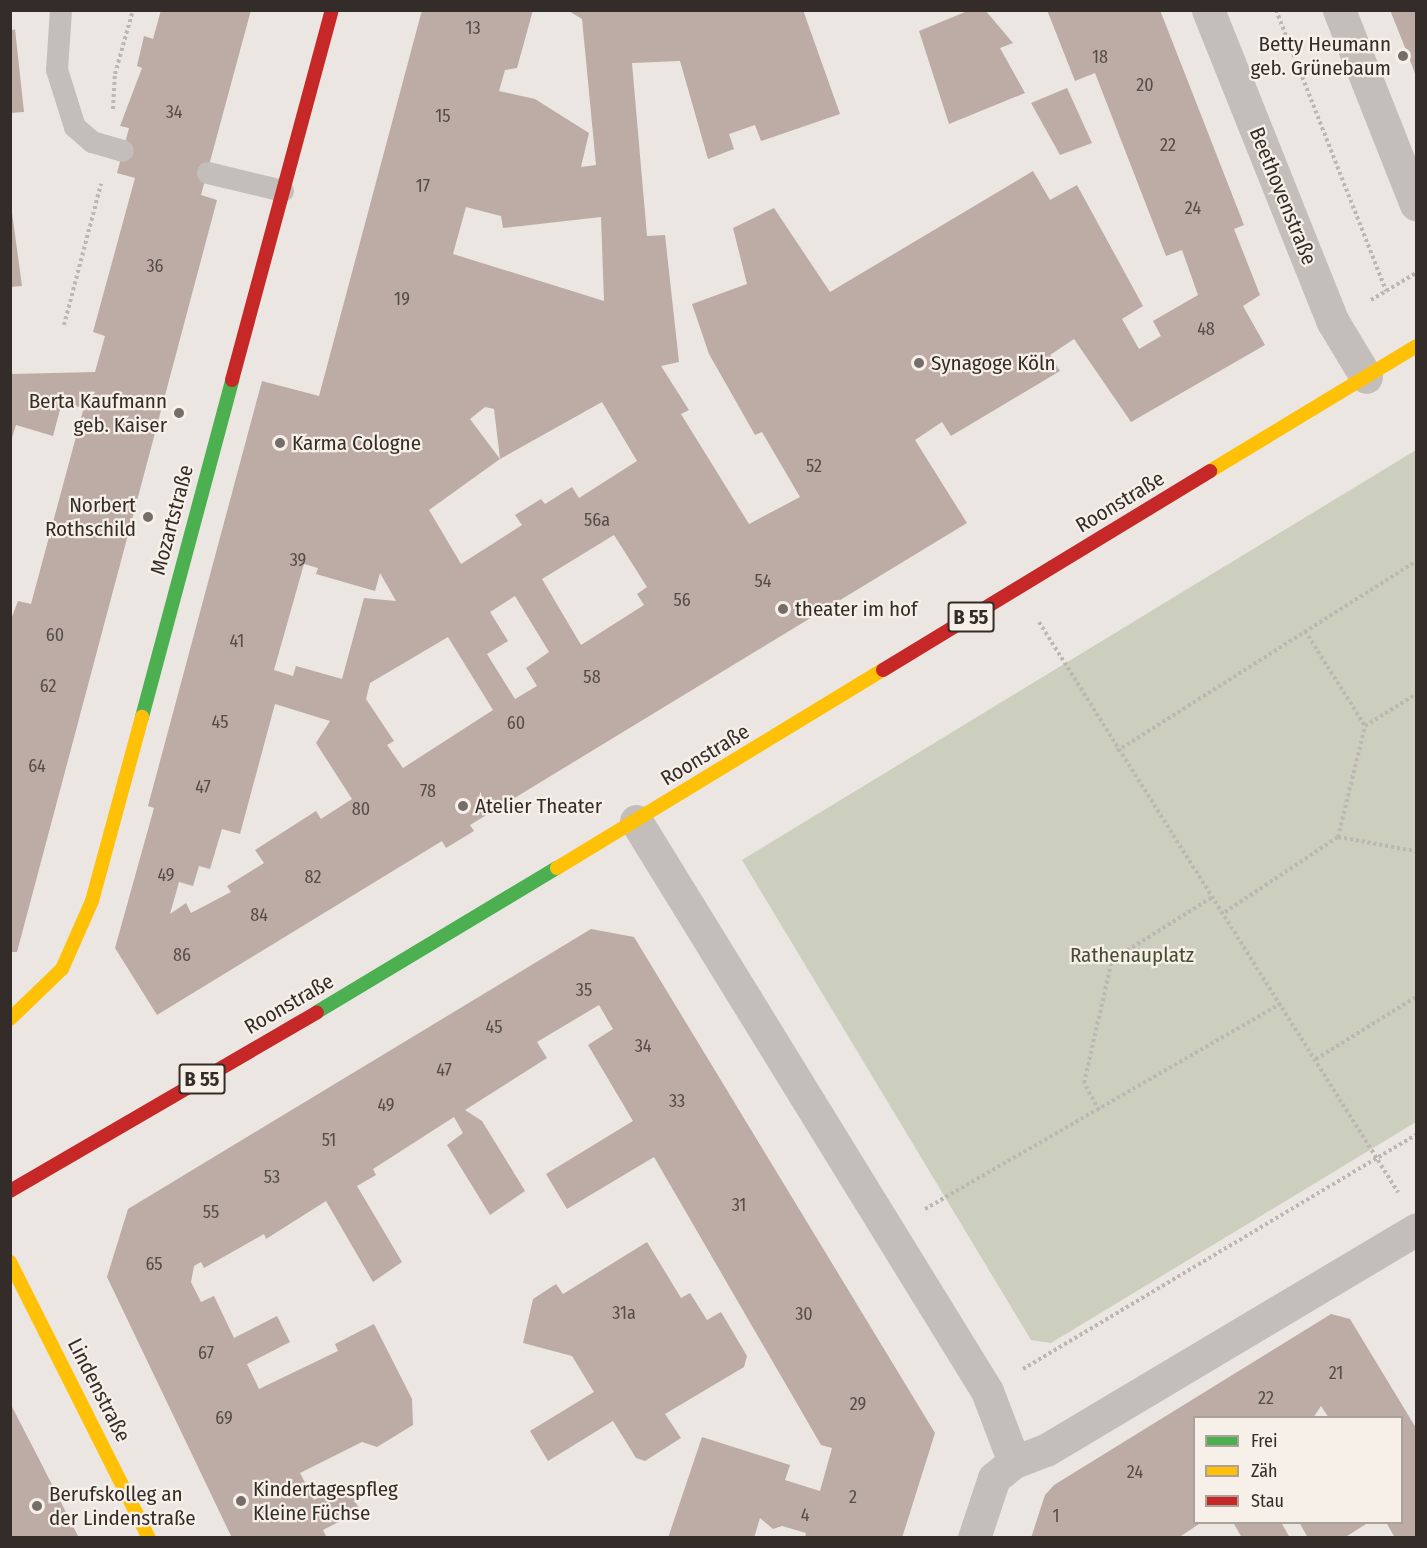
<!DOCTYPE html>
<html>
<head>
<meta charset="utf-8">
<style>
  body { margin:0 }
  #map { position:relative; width:1427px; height:1548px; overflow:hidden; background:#ebe6e1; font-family:"Fira Sans Condensed",sans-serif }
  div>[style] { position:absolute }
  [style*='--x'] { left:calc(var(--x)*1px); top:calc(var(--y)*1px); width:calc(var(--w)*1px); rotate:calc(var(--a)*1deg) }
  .green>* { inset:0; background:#cccfbd }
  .building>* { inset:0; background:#bcaca5 }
  .path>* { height:4px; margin-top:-2px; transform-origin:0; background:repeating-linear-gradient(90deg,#bcb7b3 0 3px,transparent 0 6px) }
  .lane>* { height:22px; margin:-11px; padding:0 11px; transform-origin:11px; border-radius:11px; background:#c4beba }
  .street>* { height:33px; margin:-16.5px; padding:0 16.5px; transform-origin:16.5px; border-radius:16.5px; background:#c4beba }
  .fast>* { height:14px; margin:-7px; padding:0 7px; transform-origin:7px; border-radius:7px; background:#4caf50 }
  .slow>* { height:14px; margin:-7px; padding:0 7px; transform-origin:7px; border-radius:7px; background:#ffc107 }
  .jam>* { height:14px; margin:-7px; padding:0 7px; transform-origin:7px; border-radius:7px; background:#c62828 }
  .dots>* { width:16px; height:16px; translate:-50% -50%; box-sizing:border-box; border:3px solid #f7f0e9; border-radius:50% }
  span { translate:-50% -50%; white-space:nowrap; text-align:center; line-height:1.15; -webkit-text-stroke:4.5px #f7f0e9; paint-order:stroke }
  .number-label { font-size:18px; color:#564c48 }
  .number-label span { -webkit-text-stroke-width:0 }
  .shield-label span { padding:2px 4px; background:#f7f0e9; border:2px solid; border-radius:4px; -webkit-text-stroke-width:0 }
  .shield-label { font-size:20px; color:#342c29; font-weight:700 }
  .poi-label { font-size:21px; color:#342c29 }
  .right { translate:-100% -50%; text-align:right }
  .left { translate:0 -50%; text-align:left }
  .street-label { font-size:21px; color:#342c29 }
  .park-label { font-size:21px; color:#444f30 }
  .frame { position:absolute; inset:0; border:12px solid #342c29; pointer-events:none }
  .legend { position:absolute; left:1193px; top:1416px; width:210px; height:108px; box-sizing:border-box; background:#f7f0e9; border:2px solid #a9a29c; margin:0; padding:8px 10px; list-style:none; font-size:18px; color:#342c29 }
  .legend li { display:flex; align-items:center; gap:12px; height:30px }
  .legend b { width:30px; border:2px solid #a9a29c }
</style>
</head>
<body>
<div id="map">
  <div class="green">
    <i style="clip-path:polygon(1416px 450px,1416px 1122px,1051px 1343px,1031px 1340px,742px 860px)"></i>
  </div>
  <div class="building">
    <i style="clip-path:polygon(161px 10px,251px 10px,201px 195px,217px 200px,17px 952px,10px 952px,10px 622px,18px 601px,31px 604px,84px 407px,61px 406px,53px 436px,16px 425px,10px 444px,10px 374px,95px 372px,105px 336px,93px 332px,135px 178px,117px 173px,129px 128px,120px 126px,142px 68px,137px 66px,144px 36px,153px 39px)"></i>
    <i style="clip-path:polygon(evenodd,422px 10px,533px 10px,517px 68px,505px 70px,499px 91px,535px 99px,589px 133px,581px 167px,596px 165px,582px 19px,567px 10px,803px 10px,840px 114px,761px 141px,755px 125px,729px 134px,734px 149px,708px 159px,680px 61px,632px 63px,647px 236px,665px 235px,679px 362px,661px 366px,689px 410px,681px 414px,749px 524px,800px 497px,762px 432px,755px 435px,709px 354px,692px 304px,747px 284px,733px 228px,774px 208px,830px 292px,1033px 171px,1050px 200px,1077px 185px,1143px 306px,1122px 319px,1139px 349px,1161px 336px,1153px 321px,1198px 295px,1182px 250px,1166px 256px,1095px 73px,1075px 81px,1047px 10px,1160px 10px,1244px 225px,1234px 229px,1260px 295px,1243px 306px,1265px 345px,1131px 422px,1074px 339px,1050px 355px,1060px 371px,951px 436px,942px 422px,915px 440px,967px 523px,470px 825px,474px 831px,446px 848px,442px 841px,157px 1015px,115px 948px,154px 808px,148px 806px,262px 381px,319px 396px,422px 10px,466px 207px,501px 216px,503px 228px,601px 217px,604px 301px,453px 254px,466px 207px,422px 10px,602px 402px,637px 461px,579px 498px,572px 487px,545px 504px,541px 499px,515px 515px,522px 525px,461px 564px,429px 510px,500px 459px,470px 419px,485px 407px,494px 409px,500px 459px,602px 402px,422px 10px,614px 535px,647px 587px,637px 594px,644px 605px,581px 645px,542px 579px,614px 535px,422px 10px,304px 564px,318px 568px,316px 574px,375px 591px,380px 573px,396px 601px,364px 598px,342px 679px,296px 666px,293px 676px,274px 670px,304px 564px,422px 10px,515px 596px,549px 652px,526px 668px,537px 686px,515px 699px,487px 654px,508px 641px,490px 612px,515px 596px,422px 10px,448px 637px,493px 710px,403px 768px,387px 745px,394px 741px,366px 699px,370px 683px,448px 637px,422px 10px,275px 704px,330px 721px,316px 743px,352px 799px,321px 819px,316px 811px,255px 850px,264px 863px,227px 886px,231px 892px,191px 913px,186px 903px,170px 914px,179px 882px,193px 886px,199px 866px,210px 869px,222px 829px,240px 834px,275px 704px)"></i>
    <i style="clip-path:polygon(970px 10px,985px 10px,1013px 43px,1000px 48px,1025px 93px,949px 124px,919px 31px)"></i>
    <i style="clip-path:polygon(1390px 10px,1416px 10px,1416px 76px,1408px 55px)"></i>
    <i style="clip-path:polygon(15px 29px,24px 112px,10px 113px,10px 31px)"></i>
    <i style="clip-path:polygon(1067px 88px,1092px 143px,1060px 155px,1031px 103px)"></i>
    <i style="clip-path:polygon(10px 198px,22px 286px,10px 287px)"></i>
    <i style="clip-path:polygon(591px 929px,634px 937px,935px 1433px,902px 1538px,805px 1538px,806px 1533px,782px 1526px,773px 1529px,760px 1518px,754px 1538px,668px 1538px,702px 1437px,790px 1465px,785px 1480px,820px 1491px,832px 1448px,821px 1445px,654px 1157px,567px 1209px,546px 1174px,633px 1121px,588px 1045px,613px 1029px,599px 1005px,537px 1042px,547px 1058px,465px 1110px,482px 1121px,525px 1191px,490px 1215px,447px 1145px,463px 1133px,454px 1117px,373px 1169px,376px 1175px,357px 1186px,402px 1262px,373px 1282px,326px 1201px,266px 1239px,264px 1234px,204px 1268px,201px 1262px,194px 1266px,191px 1282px,201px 1302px,214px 1296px,234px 1338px,277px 1316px,290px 1342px,247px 1364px,259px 1389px,338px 1351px,335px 1344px,374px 1324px,412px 1399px,413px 1425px,377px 1447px,362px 1442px,300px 1473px,314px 1500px,347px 1484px,360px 1511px,323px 1530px,327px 1538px,232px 1538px,107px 1277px,128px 1209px)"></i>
    <i style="clip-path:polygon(647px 1242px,681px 1298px,690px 1293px,707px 1320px,721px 1312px,747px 1356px,744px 1367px,665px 1414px,681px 1438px,645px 1461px,636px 1458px,613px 1421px,548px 1461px,530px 1431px,594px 1392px,572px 1356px,523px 1343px,533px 1299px,556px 1284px,563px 1294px)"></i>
    <i style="clip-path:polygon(1331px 1314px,1350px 1319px,1416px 1428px,1416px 1538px,1395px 1538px,1386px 1522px,1402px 1522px,1402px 1418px,1329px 1418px,1321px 1406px,1313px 1418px,1194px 1418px,1194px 1522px,1202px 1522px,1178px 1538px,1031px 1538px,1045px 1495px,1054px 1485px)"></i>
    <i style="clip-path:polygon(10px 1403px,39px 1459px,79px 1538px,10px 1538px)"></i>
    <i style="clip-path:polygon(1233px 1522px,1281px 1522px,1290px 1538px,1242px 1538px)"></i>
    <i style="clip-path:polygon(1299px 1522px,1365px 1522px,1366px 1524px,1344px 1538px,1308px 1538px)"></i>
  </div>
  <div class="path">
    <i style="--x:1276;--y:10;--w:302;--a:68.6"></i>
    <i style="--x:113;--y:109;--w:35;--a:-87"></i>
    <i style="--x:115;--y:74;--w:66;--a:-74.3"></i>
    <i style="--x:1371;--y:300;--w:52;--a:-31"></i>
    <i style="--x:64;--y:325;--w:146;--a:-75.3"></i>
    <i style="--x:1039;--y:622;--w:674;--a:57.8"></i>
    <i style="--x:1305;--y:631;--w:112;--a:57.7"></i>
    <i style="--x:1117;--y:751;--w:354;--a:-32.4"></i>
    <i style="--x:1338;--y:837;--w:79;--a:10.2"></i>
    <i style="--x:1225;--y:912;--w:136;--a:-33.6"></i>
    <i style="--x:1338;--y:837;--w:114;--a:-76.3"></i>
    <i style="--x:1365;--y:726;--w:60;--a:-32.1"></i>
    <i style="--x:1316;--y:1059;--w:118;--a:-31.8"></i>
    <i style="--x:1099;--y:1110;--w:31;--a:-119"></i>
    <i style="--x:1084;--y:1083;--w:126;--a:-77.2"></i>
    <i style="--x:1112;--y:960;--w:120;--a:-32.1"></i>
    <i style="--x:925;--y:1209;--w:412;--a:-30"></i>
    <i style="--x:1023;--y:1369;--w:457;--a:-30.8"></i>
  </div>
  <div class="lane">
    <i style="--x:61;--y:10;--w:60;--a:93.8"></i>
    <i style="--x:57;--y:70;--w:60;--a:72.5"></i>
    <i style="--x:75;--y:127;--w:23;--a:41"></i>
    <i style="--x:92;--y:142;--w:32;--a:16"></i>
    <i style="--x:208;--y:173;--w:77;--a:13.5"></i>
  </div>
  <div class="street">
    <i style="--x:1208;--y:10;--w:336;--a:68.2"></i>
    <i style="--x:1333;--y:322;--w:64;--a:59"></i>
    <i style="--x:1339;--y:10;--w:209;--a:68.4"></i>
    <i style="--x:636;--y:821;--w:669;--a:58.38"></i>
    <i style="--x:987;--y:1391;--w:76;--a:69.2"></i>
    <i style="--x:974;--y:1538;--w:63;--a:-71.6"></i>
    <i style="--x:994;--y:1478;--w:26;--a:-39"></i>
    <i style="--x:1014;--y:1462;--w:34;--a:-21"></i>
    <i style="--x:1046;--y:1450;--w:431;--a:-30.8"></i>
  </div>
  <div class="fast">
    <i style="--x:142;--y:717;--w:349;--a:-75"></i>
    <i style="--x:317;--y:1012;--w:280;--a:-31"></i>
  </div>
  <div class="slow">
    <i style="--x:1210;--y:471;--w:241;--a:-31.2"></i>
    <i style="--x:557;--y:868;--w:381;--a:-31.3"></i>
    <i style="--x:10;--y:1019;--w:72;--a:-43.9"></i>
    <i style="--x:62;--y:969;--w:74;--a:-66.2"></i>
    <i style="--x:92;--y:901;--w:191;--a:-74.8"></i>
    <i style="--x:10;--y:1262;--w:309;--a:63.3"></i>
  </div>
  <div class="jam">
    <i style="--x:232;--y:380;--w:383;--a:-74.9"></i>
    <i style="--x:883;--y:670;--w:383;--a:-31.3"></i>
    <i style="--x:10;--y:1191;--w:355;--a:-30.2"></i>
  </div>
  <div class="dots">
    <i style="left:1403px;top:56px;background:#746d69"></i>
    <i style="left:919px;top:363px;background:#746d69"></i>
    <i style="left:179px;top:413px;background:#746d69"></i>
    <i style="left:280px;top:443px;background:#746d69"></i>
    <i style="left:148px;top:517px;background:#746d69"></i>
    <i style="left:783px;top:609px;background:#746d69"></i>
    <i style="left:463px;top:806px;background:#746d69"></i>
    <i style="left:241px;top:1501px;background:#746d69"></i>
    <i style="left:37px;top:1506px;background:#746d69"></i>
  </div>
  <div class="number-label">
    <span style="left:473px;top:28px">13</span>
    <span style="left:1100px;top:57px">18</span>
    <span style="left:1145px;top:85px">20</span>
    <span style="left:174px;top:112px">34</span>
    <span style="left:443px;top:116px">15</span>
    <span style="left:1168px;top:145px">22</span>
    <span style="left:423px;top:186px">17</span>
    <span style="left:1193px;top:208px">24</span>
    <span style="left:155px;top:266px">36</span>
    <span style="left:402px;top:299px">19</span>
    <span style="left:1206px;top:329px">48</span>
    <span style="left:814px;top:466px">52</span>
    <span style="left:597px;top:520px">56a</span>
    <span style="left:298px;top:560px">39</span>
    <span style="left:763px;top:581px">54</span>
    <span style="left:682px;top:600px">56</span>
    <span style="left:55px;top:635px">60</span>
    <span style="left:237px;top:641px">41</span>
    <span style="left:592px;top:677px">58</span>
    <span style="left:48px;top:686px">62</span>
    <span style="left:220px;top:722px">45</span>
    <span style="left:516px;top:723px">60</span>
    <span style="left:37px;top:766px">64</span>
    <span style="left:203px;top:787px">47</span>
    <span style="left:428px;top:791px">78</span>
    <span style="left:361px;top:809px">80</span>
    <span style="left:166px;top:875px">49</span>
    <span style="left:313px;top:877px">82</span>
    <span style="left:259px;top:915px">84</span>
    <span style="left:182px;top:955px">86</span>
    <span style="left:584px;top:990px">35</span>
    <span style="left:494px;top:1027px">45</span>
    <span style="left:643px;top:1046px">34</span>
    <span style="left:444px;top:1070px">47</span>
    <span style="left:677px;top:1101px">33</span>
    <span style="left:386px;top:1105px">49</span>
    <span style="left:329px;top:1140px">51</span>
    <span style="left:272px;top:1177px">53</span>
    <span style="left:739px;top:1205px">31</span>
    <span style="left:211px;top:1212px">55</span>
    <span style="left:154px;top:1264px">65</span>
    <span style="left:624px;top:1313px">31a</span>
    <span style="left:804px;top:1314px">30</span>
    <span style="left:206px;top:1353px">67</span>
    <span style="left:1336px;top:1373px">21</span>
    <span style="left:1266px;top:1398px">22</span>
    <span style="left:858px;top:1404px">29</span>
    <span style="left:224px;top:1418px">69</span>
    <span style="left:1135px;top:1472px">24</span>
    <span style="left:853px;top:1497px">2</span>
    <span style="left:805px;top:1515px">4</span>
    <span style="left:1056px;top:1516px">1</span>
  </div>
  <div class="shield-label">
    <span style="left:971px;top:617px">B 55</span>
    <span style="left:202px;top:1079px">B 55</span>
  </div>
  <div class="poi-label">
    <span class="right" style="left:1391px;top:56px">Betty Heumann<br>geb. Grünebaum</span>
    <span class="left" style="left:931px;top:363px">Synagoge Köln</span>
    <span class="right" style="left:167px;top:413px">Berta Kaufmann<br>geb. Kaiser</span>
    <span class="left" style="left:292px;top:443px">Karma Cologne</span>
    <span class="right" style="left:136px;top:517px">Norbert<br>Rothschild</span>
    <span class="left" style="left:795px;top:609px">theater im hof</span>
    <span class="left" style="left:475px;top:806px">Atelier Theater</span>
    <span class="left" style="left:253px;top:1501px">Kindertagespfleg<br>Kleine Füchse</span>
    <span class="left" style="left:49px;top:1506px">Berufskolleg an<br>der Lindenstraße</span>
  </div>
  <div class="street-label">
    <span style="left:1283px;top:196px;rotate:68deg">Beethovenstraße</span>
    <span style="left:1120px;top:502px;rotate:-31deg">Roonstraße</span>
    <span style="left:172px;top:520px;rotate:-75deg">Mozartstraße</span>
    <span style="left:705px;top:755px;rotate:-31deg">Roonstraße</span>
    <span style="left:289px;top:1004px;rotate:-30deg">Roonstraße</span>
    <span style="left:99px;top:1390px;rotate:63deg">Lindenstraße</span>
  </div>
  <div class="park-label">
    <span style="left:1132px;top:955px">Rathenauplatz</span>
  </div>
  <div class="frame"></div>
  <ul class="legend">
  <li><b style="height:8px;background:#4caf50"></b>Frei</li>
  <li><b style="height:8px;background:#ffc107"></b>Zäh</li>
  <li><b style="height:8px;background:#c62828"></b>Stau</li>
  </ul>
</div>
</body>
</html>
